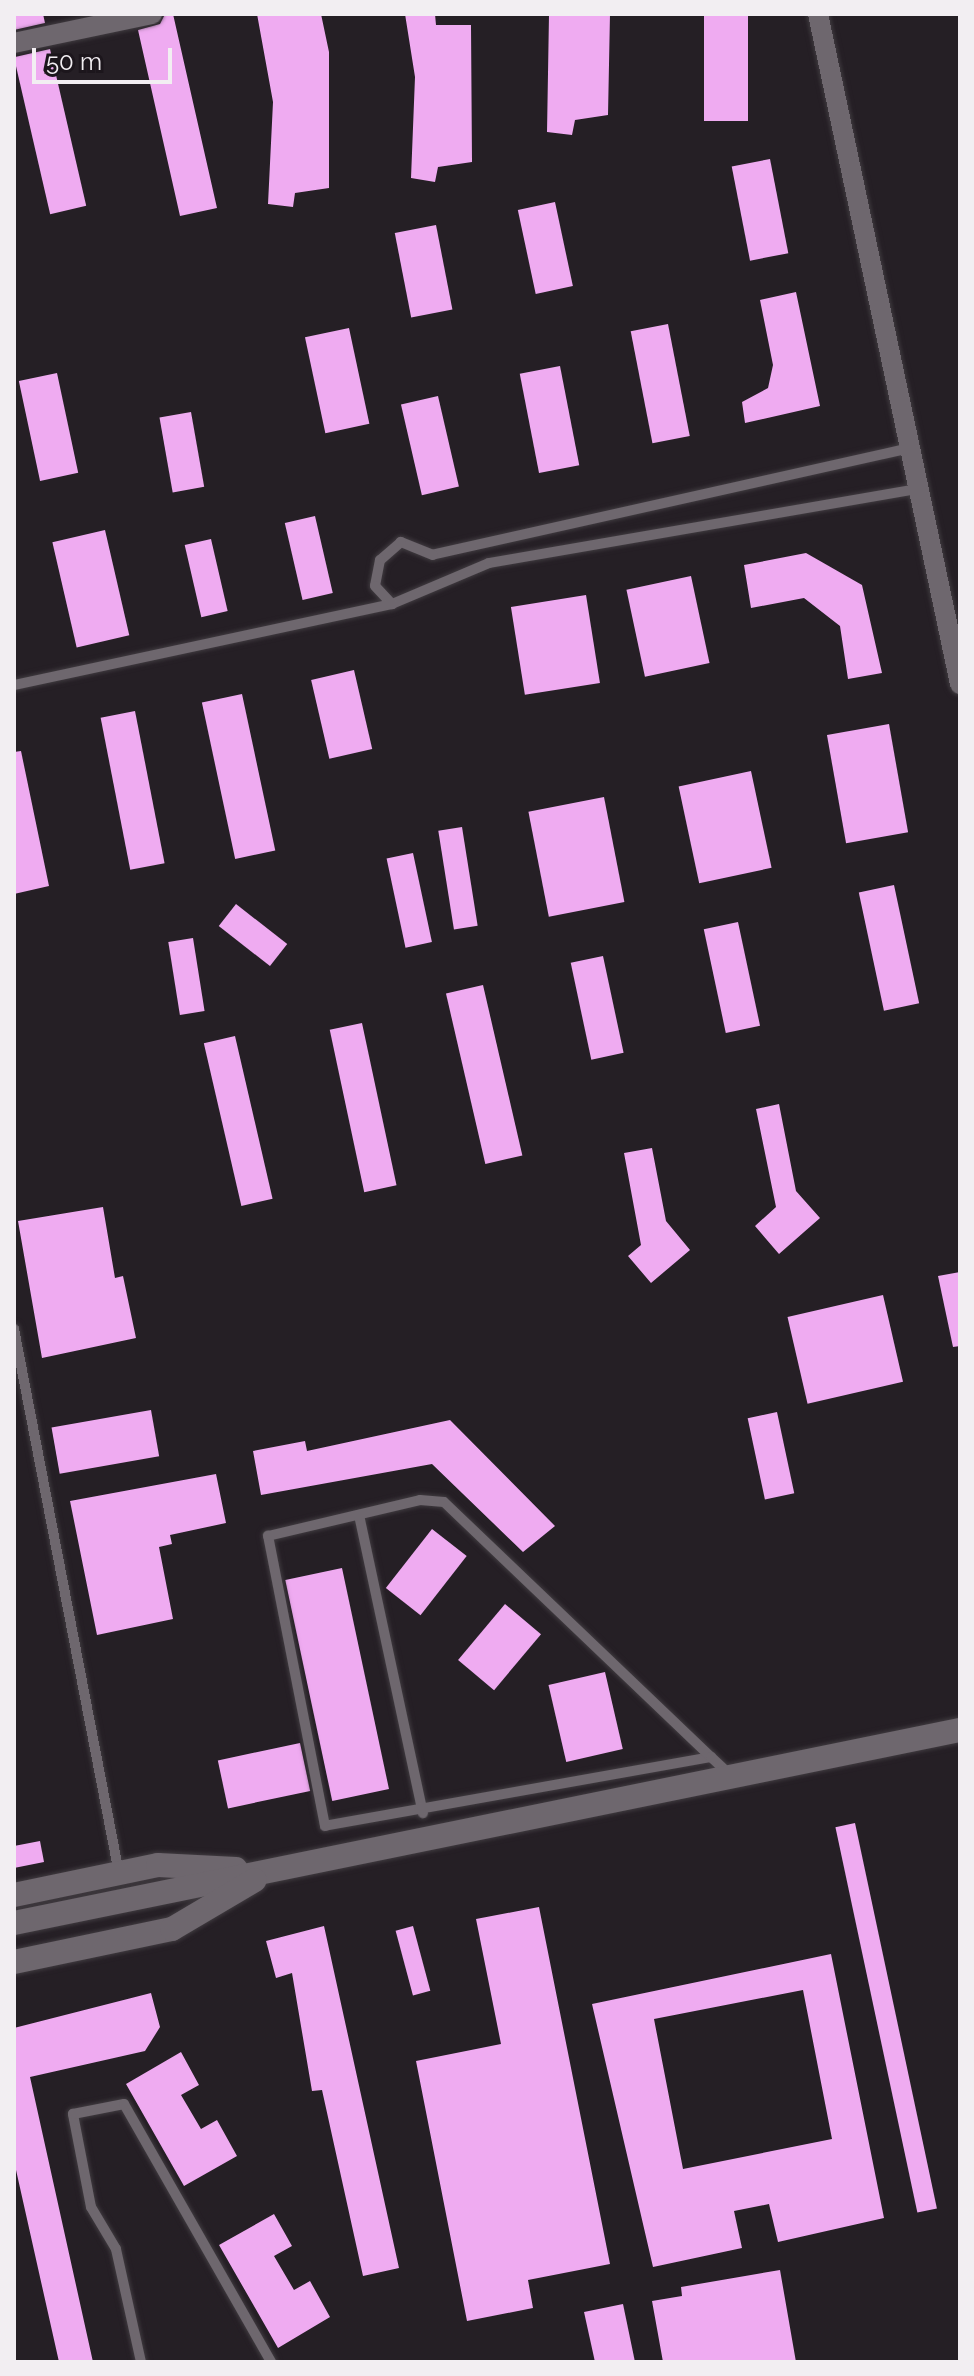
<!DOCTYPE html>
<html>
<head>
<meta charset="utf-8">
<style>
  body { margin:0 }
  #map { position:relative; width:974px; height:2376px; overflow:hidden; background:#251f25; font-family:Raleway,sans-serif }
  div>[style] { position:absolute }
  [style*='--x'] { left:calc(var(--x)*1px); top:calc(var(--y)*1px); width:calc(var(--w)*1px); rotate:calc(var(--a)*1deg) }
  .building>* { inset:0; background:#efabf1; transform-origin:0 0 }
  .roads { filter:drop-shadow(0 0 2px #403b40) drop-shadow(0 0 2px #403b40) }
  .service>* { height:10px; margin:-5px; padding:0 5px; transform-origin:5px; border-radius:5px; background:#6e676e }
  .minor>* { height:20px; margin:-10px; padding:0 10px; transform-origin:10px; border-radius:10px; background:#6e676e }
  .tertiary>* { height:24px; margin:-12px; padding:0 12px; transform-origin:12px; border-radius:12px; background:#6e676e }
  span { translate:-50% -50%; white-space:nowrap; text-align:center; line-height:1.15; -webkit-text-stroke:8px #1c161c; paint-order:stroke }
  .frame { position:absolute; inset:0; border:16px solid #f2eef2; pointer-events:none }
  .scale { position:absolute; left:32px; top:48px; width:140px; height:36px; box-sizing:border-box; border:4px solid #f2eef2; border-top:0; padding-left:10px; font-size:24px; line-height:28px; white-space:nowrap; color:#f2eef2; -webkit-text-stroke:6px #1c161c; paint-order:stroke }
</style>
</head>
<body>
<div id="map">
  <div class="building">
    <i style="clip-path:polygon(14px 14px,43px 14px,45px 23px,14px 30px)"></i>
    <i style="clip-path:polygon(165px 14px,173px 14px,217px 208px,180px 216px,138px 30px,160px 24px)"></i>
    <i style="clip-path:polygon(257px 14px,321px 14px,329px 52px,329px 188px,295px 193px,293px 207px,268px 204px,273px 102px)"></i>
    <i style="clip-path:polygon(405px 14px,435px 14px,436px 25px,471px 25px,472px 162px,438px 167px,435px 182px,411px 178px,415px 77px)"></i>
    <i style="clip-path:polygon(549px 14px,610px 14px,608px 115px,575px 120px,572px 135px,547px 132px)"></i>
    <i style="left:704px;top:14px;width:44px;height:107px"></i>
    <i style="left:50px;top:49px;width:161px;height:37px;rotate:77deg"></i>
    <i style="left:770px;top:159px;width:96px;height:39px;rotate:79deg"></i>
    <i style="left:555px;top:202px;width:86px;height:38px;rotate:78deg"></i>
    <i style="left:436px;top:225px;width:86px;height:42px;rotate:79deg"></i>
    <i style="clip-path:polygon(796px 292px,820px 406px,745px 423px,742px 402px,768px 388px,773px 365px,760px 300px)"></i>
    <i style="left:668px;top:324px;width:114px;height:38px;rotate:79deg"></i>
    <i style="left:349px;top:328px;width:98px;height:45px;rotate:78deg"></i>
    <i style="left:560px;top:366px;width:101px;height:41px;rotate:79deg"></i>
    <i style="left:57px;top:373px;width:102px;height:39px;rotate:78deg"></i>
    <i style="left:438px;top:396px;width:93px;height:38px;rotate:77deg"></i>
    <i style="left:191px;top:412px;width:76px;height:32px;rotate:80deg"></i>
    <i style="left:315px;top:516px;width:79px;height:31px;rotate:77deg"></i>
    <i style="left:105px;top:530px;width:108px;height:54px;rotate:77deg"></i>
    <i style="left:211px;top:539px;width:74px;height:27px;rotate:77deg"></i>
    <i style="clip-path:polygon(806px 553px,862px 585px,882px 673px,848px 679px,840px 626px,804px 598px,751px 608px,744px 565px)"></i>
    <i style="left:691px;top:576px;width:89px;height:66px;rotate:78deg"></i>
    <i style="left:586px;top:595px;width:89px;height:76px;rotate:81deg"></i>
    <i style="left:354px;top:670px;width:81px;height:44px;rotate:77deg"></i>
    <i style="left:242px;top:694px;width:160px;height:41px;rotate:78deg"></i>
    <i style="left:135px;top:711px;width:155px;height:35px;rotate:79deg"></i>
    <i style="left:889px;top:724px;width:110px;height:63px;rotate:80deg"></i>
    <i style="clip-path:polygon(21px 751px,49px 886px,14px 894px,14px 752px)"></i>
    <i style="left:751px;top:771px;width:99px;height:74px;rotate:78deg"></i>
    <i style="left:604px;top:797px;width:107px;height:77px;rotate:79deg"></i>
    <i style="left:462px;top:827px;width:100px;height:24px;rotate:81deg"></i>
    <i style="left:413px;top:853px;width:91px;height:27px;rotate:78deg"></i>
    <i style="left:894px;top:885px;width:121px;height:36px;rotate:78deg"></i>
    <i style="left:236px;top:904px;width:65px;height:28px;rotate:38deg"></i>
    <i style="left:738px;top:922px;width:106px;height:35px;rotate:78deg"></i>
    <i style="left:193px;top:938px;width:74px;height:25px;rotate:81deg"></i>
    <i style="left:603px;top:956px;width:99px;height:33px;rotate:78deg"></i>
    <i style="left:483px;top:985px;width:175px;height:38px;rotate:77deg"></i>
    <i style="left:362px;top:1023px;width:166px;height:33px;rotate:78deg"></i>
    <i style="left:235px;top:1036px;width:167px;height:32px;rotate:77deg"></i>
    <i style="clip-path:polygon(779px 1104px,796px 1191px,820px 1218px,779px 1254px,755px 1226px,776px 1207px,756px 1109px)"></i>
    <i style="clip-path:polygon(652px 1148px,666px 1221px,690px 1250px,651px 1283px,628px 1256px,641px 1245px,624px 1153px)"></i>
    <i style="clip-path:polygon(103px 1207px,115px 1278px,123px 1276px,136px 1338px,42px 1358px,18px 1221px)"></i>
    <i style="clip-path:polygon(960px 1272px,960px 1346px,953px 1347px,938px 1276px)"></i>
    <i style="left:883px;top:1295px;width:89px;height:98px;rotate:77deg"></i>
    <i style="left:151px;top:1410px;width:47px;height:101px;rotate:80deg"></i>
    <i style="left:777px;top:1412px;width:83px;height:30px;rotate:78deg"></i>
    <i style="clip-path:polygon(450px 1420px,555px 1526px,523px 1552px,432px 1464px,261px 1495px,253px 1451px,305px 1441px,307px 1451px)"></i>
    <i style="clip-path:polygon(216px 1474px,226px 1523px,170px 1535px,172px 1544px,159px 1547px,173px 1619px,97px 1635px,70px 1501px)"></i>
    <i style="left:432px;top:1529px;width:44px;height:75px;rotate:38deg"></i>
    <i style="left:342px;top:1568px;width:226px;height:58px;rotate:78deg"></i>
    <i style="left:505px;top:1604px;width:47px;height:73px;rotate:40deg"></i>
    <i style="left:605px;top:1672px;width:79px;height:58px;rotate:77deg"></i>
    <i style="left:300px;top:1743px;width:49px;height:84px;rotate:78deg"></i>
    <i style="left:855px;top:1823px;width:394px;height:20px;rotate:78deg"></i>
    <i style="clip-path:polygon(40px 1841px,44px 1862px,14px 1868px,14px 1846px)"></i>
    <i style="clip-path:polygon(539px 1907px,610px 2264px,528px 2280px,533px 2308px,467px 2321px,416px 2061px,501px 2044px,476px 1919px)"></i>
    <i style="clip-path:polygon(324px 1926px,399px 2268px,363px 2276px,322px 2090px,312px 2091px,292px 1973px,276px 1978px,266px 1941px)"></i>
    <i style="left:413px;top:1926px;width:67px;height:18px;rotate:75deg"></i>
    <i style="clip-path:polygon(evenodd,831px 1954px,884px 2218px,778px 2242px,769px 2204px,734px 2211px,742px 2248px,653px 2267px,592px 2004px,831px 1954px,803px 1990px,832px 2139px,683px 2169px,654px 2019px,803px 1990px)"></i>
    <i style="clip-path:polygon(151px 1993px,160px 2027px,145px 2051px,30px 2077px,93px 2362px,59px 2362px,14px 2161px,14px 2028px)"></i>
    <i style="clip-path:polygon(181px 2052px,199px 2085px,181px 2095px,201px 2129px,217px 2120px,237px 2156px,184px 2186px,126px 2084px)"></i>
    <i style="clip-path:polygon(274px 2214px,292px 2246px,274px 2256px,294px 2290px,310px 2281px,330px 2317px,278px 2348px,219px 2245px)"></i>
    <i style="clip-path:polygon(780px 2270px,796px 2362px,663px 2362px,652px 2301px,682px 2296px,681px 2287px)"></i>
    <i style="clip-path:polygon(623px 2304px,635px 2362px,595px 2362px,584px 2312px)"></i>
  </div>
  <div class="roads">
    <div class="service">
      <i style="--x:910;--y:448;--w:489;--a:167.4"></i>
      <i style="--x:433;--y:555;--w:35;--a:-158"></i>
      <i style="--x:401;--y:542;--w:28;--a:139"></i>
      <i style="--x:380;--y:560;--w:26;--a:101"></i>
      <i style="--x:375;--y:586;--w:25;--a:47"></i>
      <i style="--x:392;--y:604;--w:105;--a:-22.9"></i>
      <i style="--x:489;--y:563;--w:436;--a:-9.8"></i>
      <i style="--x:14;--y:685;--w:387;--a:-12.1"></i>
      <i style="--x:14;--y:1329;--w:554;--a:79.08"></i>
      <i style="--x:359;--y:1515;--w:305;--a:77.9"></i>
      <i style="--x:711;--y:1757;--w:392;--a:169.9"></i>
      <i style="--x:325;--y:1826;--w:296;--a:-101.1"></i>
      <i style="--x:268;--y:1536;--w:156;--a:-13.3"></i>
      <i style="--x:420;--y:1500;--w:24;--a:5"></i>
      <i style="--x:444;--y:1502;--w:369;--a:43.7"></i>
      <i style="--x:711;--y:1757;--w:26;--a:43"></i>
      <i style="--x:141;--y:2362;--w:116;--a:-102.5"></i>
      <i style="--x:116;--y:2249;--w:49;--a:-120.8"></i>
      <i style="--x:91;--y:2207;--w:95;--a:-101"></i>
      <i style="--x:73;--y:2114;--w:52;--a:-11.1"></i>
      <i style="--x:124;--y:2104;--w:297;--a:60.3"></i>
    </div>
    <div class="minor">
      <i style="--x:818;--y:14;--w:685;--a:78.03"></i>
      <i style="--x:14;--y:43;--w:141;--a:-11.9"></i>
    </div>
    <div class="tertiary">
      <i style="--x:14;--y:1895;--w:147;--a:-11.8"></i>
      <i style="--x:158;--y:1865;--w:78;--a:2.9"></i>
      <i style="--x:14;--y:1923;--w:965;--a:-11.53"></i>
      <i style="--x:14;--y:1962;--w:161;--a:-11.8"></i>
      <i style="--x:172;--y:1929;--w:96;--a:-30.6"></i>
    </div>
  </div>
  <div class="frame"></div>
  <div class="scale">50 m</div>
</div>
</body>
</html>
